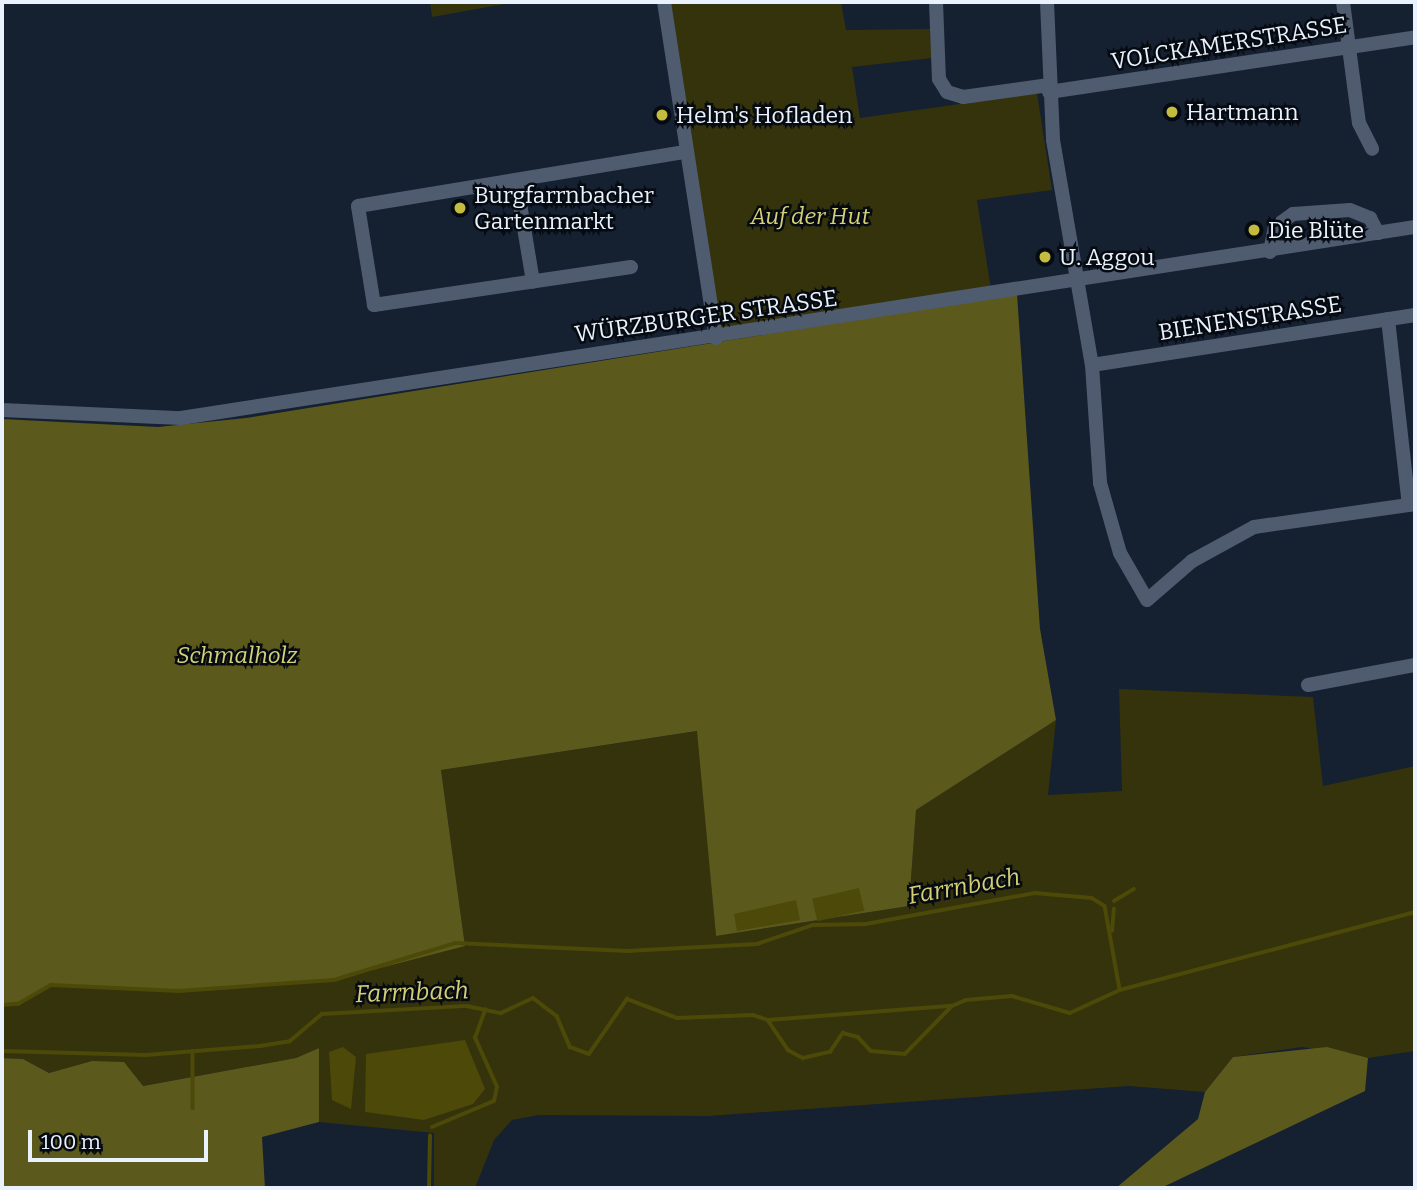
<!DOCTYPE html>
<html>
<head>
<meta charset="utf-8">
<style>
  body { margin:0 }
  #map { position:relative; width:1417px; height:1190px; overflow:hidden; background:#152031; font-family:Bitter,serif }
  div>[style] { position:absolute }
  [style*='--x'] { left:calc(var(--x)*1px); top:calc(var(--y)*1px); width:calc(var(--w)*1px); rotate:calc(var(--a)*1deg) }
  .green>* { inset:0; background:#35330b }
  .forest>* { inset:0; background:#5c591d }
  .water>* { inset:0; background:#4d4908; transform-origin:0 0 }
  .stream>* { height:3.5px; margin:-1.75px; padding:0 1.75px; transform-origin:1.75px; border-radius:1.75px; background:#4d4908 }
  .minor>* { height:14px; margin:-7px; padding:0 7px; transform-origin:7px; border-radius:7px; background:#4f5c70 }
  .dots>* { width:19px; height:19px; translate:-50% -50%; box-sizing:border-box; border:4px solid #060a11; border-radius:50% }
  span { translate:-50% -50%; white-space:nowrap; text-align:center; line-height:1.15; -webkit-text-stroke:5px #060a11; paint-order:stroke }
  .street-label { font-size:23px; color:#eaf2fe }
  .poi-label { font-size:23px; color:#eaf2fe }
  .left { translate:0 -50%; text-align:left }
  .park-label { font-size:23px; color:#d5d179; font-style:italic }
  .water-label { font-size:24px; color:#d4cf77; font-style:italic }
  .frame { position:absolute; inset:0; border:4px solid #eaf2fe; pointer-events:none }
  .scale { position:absolute; left:28px; top:1130px; width:180px; height:32px; box-sizing:border-box; border:4px solid #eaf2fe; border-top:0; padding-left:9px; font-size:21px; line-height:24px; white-space:nowrap; color:#eaf2fe; -webkit-text-stroke:5px #060a11; paint-order:stroke }
</style>
</head>
<body>
<div id="map">
  <div class="green">
    <i style="clip-path:polygon(430px 2px,516px 2px,432px 17px)"></i>
    <i style="clip-path:polygon(667px 2px,841px 2px,846px 30px,930px 29px,932px 58px,852px 67px,860px 118px,1037px 93px,1052px 190px,977px 200px,992px 296px,719px 344px)"></i>
    <i style="clip-path:polygon(1119px 689px,1313px 697px,1323px 786px,1415px 766px,1415px 1051px,1368px 1058px,1302px 1047px,1233px 1057px,1205px 1092px,1129px 1086px,708px 1116px,539px 1115px,512px 1120px,494px 1140px,475px 1188px,434px 1188px,434px 1133px,319px 1122px,319px 1048px,296px 1058px,142px 1086px,92px 1061px,49px 1073px,23px 1059px,2px 1058px,2px 1005px,18px 1004px,51px 985px,179px 991px,334px 980px,456px 943px,464px 938px,441px 770px,698px 731px,716px 936px,909px 906px,916px 810px,1056px 720px,1048px 795px,1122px 791px)"></i>
  </div>
  <div class="forest">
    <i style="clip-path:polygon(1017px 294px,1040px 629px,1056px 720px,916px 810px,909px 906px,716px 936px,697px 731px,441px 770px,465px 946px,334px 980px,179px 991px,51px 985px,18px 1004px,2px 1005px,2px 419px,158px 427px,246px 418px)"></i>
    <i style="clip-path:polygon(1327px 1047px,1368px 1058px,1365px 1091px,1161px 1188px,1116px 1188px,1198px 1119px,1205px 1092px,1233px 1057px)"></i>
    <i style="clip-path:polygon(319px 1048px,319px 1122px,262px 1137px,265px 1188px,2px 1188px,2px 1058px,23px 1059px,49px 1073px,92px 1061px,124px 1062px,143px 1086px,296px 1058px)"></i>
  </div>
  <div class="water">
    <i style="left:859px;top:888px;width:23px;height:48px;rotate:77deg"></i>
    <i style="clip-path:polygon(796px 900px,800px 920px,737px 931px,734px 914px)"></i>
    <i style="clip-path:polygon(465px 1040px,485px 1089px,473px 1104px,424px 1120px,365px 1112px,366px 1054px)"></i>
    <i style="clip-path:polygon(343px 1047px,356px 1057px,351px 1109px,332px 1100px,329px 1052px)"></i>
  </div>
  <div class="stream">
    <i style="--x:1114;--y:901;--w:23;--a:-31"></i>
    <i style="--x:1112;--y:931;--w:22;--a:-85"></i>
    <i style="--x:2;--y:1005;--w:16;--a:-4"></i>
    <i style="--x:18;--y:1004;--w:38;--a:-30"></i>
    <i style="--x:51;--y:985;--w:128;--a:2.7"></i>
    <i style="--x:179;--y:991;--w:155;--a:-4.1"></i>
    <i style="--x:334;--y:980;--w:127;--a:-16.9"></i>
    <i style="--x:456;--y:943;--w:171;--a:2.7"></i>
    <i style="--x:627;--y:951;--w:130;--a:-3.1"></i>
    <i style="--x:757;--y:944;--w:59;--a:-18.7"></i>
    <i style="--x:813;--y:925;--w:53;--a:-1.1"></i>
    <i style="--x:866;--y:924;--w:172;--a:-10.4"></i>
    <i style="--x:1035;--y:893;--w:57;--a:5"></i>
    <i style="--x:1092;--y:898;--w:15;--a:32"></i>
    <i style="--x:1105;--y:906;--w:84;--a:79.8"></i>
    <i style="--x:768;--y:1020;--w:184;--a:-4.4"></i>
    <i style="--x:2;--y:1051;--w:144;--a:1.6"></i>
    <i style="--x:146;--y:1055;--w:114;--a:-4.5"></i>
    <i style="--x:260;--y:1046;--w:30;--a:-9"></i>
    <i style="--x:290;--y:1041;--w:42;--a:-40.2"></i>
    <i style="--x:322;--y:1014;--w:145;--a:-3.2"></i>
    <i style="--x:467;--y:1006;--w:35;--a:12"></i>
    <i style="--x:501;--y:1013;--w:35;--a:-25"></i>
    <i style="--x:533;--y:998;--w:30;--a:37"></i>
    <i style="--x:557;--y:1016;--w:34;--a:67"></i>
    <i style="--x:570;--y:1047;--w:20;--a:20"></i>
    <i style="--x:589;--y:1054;--w:67;--a:-55.4"></i>
    <i style="--x:627;--y:999;--w:53;--a:20.8"></i>
    <i style="--x:677;--y:1018;--w:76;--a:-2.3"></i>
    <i style="--x:753;--y:1015;--w:16;--a:18"></i>
    <i style="--x:768;--y:1020;--w:36;--a:56"></i>
    <i style="--x:788;--y:1050;--w:17;--a:28"></i>
    <i style="--x:803;--y:1058;--w:28;--a:-13"></i>
    <i style="--x:830;--y:1052;--w:23;--a:-56"></i>
    <i style="--x:843;--y:1033;--w:16;--a:15"></i>
    <i style="--x:858;--y:1037;--w:19;--a:47"></i>
    <i style="--x:871;--y:1051;--w:34;--a:5"></i>
    <i style="--x:905;--y:1054;--w:67;--a:-45.6"></i>
    <i style="--x:952;--y:1006;--w:15;--a:-23"></i>
    <i style="--x:966;--y:1000;--w:46;--a:-5"></i>
    <i style="--x:1012;--y:996;--w:60;--a:16.3"></i>
    <i style="--x:1070;--y:1013;--w:55;--a:-24.7"></i>
    <i style="--x:1120;--y:990;--w:305;--a:-14.8"></i>
    <i style="--x:193;--y:1051;--w:57;--a:90"></i>
    <i style="--x:432;--y:1127;--w:67;--a:-22.8"></i>
    <i style="--x:494;--y:1101;--w:14;--a:-78"></i>
    <i style="--x:497;--y:1087;--w:54;--a:-114.2"></i>
    <i style="--x:475;--y:1038;--w:30;--a:-70"></i>
    <i style="--x:429;--y:1188;--w:52;--a:-88.9"></i>
  </div>
  <div class="minor">
    <i style="--x:664;--y:2;--w:340;--a:81.2"></i>
    <i style="--x:936;--y:2;--w:77;--a:87.8"></i>
    <i style="--x:939;--y:79;--w:15;--a:58"></i>
    <i style="--x:947;--y:92;--w:17;--a:17"></i>
    <i style="--x:963;--y:97;--w:87;--a:-7.9"></i>
    <i style="--x:1047;--y:2;--w:138;--a:87.5"></i>
    <i style="--x:1053;--y:140;--w:228;--a:80.2"></i>
    <i style="--x:1092;--y:365;--w:118;--a:86.1"></i>
    <i style="--x:1100;--y:483;--w:73;--a:74.1"></i>
    <i style="--x:1120;--y:553;--w:54;--a:60.1"></i>
    <i style="--x:1147;--y:600;--w:60;--a:-40.9"></i>
    <i style="--x:1192;--y:561;--w:71;--a:-28.7"></i>
    <i style="--x:1254;--y:527;--w:163;--a:-8.1"></i>
    <i style="--x:1343;--y:2;--w:122;--a:82.5"></i>
    <i style="--x:1359;--y:123;--w:29;--a:63"></i>
    <i style="--x:1049;--y:92;--w:370;--a:-8.5"></i>
    <i style="--x:516;--y:180;--w:103;--a:80.5"></i>
    <i style="--x:1270;--y:252;--w:25;--a:-79"></i>
    <i style="--x:1275;--y:227;--w:22;--a:-36"></i>
    <i style="--x:1293;--y:214;--w:57;--a:-4"></i>
    <i style="--x:1350;--y:210;--w:22;--a:22"></i>
    <i style="--x:1370;--y:218;--w:17;--a:62"></i>
    <i style="--x:631;--y:267;--w:260;--a:171.6"></i>
    <i style="--x:374;--y:305;--w:100;--a:-99.2"></i>
    <i style="--x:358;--y:206;--w:330;--a:-9.4"></i>
    <i style="--x:1388;--y:319;--w:187;--a:83.6"></i>
    <i style="--x:1092;--y:365;--w:327;--a:-8.8"></i>
    <i style="--x:2;--y:410;--w:179;--a:2.6"></i>
    <i style="--x:181;--y:418;--w:1249;--a:-8.8"></i>
    <i style="--x:1308;--y:685;--w:109;--a:-10.6"></i>
  </div>
  <div class="dots">
    <i style="left:1172px;top:112px;background:#c4bc3e"></i>
    <i style="left:662px;top:115px;background:#c4bc3e"></i>
    <i style="left:460px;top:208px;background:#c4bc3e"></i>
    <i style="left:1254px;top:230px;background:#c4bc3e"></i>
    <i style="left:1045px;top:257px;background:#c4bc3e"></i>
  </div>
  <div class="street-label">
    <span style="left:1229px;top:43px;rotate:-9deg">VOLCKAMERSTRASSE</span>
    <span style="left:706px;top:316px;rotate:-8deg">WÜRZBURGER STRASSE</span>
    <span style="left:1250px;top:318px;rotate:-9deg">BIENENSTRASSE</span>
  </div>
  <div class="poi-label">
    <span class="left" style="left:1186px;top:112px">Hartmann</span>
    <span class="left" style="left:676px;top:115px">Helm's Hofladen</span>
    <span class="left" style="left:474px;top:208px">Burgfarrnbacher<br>Gartenmarkt</span>
    <span class="left" style="left:1268px;top:230px">Die Blüte</span>
    <span class="left" style="left:1059px;top:257px">U. Aggou</span>
  </div>
  <div class="park-label">
    <span style="left:810px;top:216px">Auf der Hut</span>
    <span style="left:237px;top:655px">Schmalholz</span>
  </div>
  <div class="water-label">
    <span style="left:964px;top:887px;rotate:-10deg">Farrnbach</span>
    <span style="left:412px;top:993px;rotate:-2deg">Farrnbach</span>
  </div>
  <div class="frame"></div>
  <div class="scale">100 m</div>
</div>
</body>
</html>
